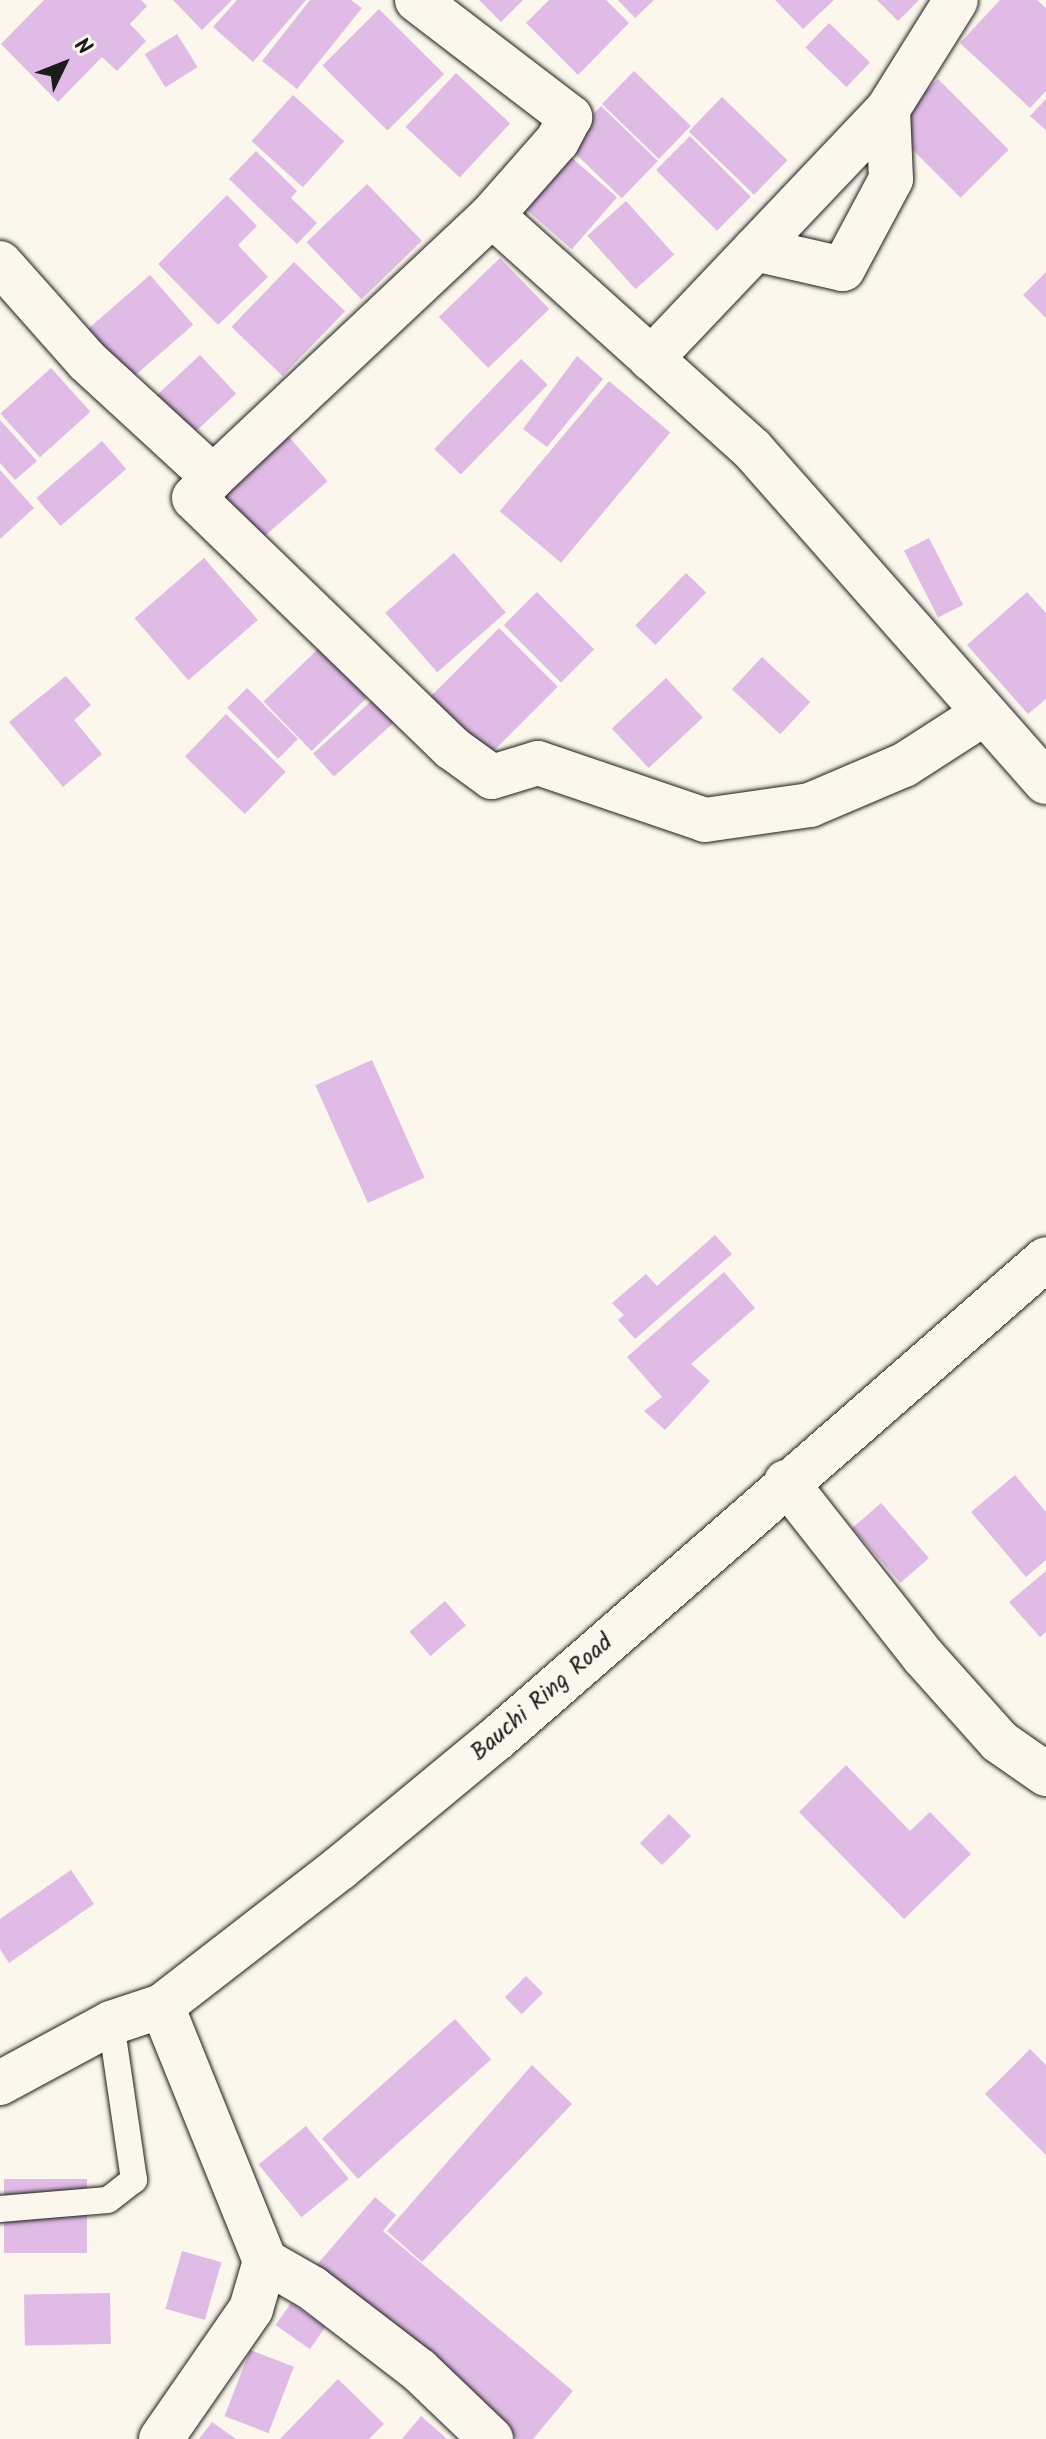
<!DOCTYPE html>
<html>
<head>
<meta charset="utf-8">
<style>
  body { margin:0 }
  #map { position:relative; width:1046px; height:2439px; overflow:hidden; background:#fbf7ec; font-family:Kalam,sans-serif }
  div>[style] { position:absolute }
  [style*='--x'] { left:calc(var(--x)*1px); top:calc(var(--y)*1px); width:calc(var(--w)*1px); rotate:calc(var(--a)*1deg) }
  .building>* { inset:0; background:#dfbbe5; transform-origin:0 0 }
  .roads { filter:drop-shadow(0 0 2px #1c1c1c) drop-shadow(0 0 2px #1c1c1c) }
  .lane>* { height:26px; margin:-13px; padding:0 13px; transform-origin:13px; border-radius:13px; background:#fbf7ec }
  .street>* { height:44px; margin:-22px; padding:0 22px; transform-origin:22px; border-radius:22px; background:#fbf7ec }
  .primary>* { height:44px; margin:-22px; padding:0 22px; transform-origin:22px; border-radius:22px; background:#fbf7ec }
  span { translate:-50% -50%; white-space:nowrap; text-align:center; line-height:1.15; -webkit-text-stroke:7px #fbf7ec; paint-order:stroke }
  .street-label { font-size:24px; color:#1c1c1c }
  .north { position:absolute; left:24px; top:24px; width:80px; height:80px; -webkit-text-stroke:6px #fbf7ec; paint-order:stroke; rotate:47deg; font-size:22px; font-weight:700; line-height:32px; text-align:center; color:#1c1c1c }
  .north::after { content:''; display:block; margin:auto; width:28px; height:36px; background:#1c1c1c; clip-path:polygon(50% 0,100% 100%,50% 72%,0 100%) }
</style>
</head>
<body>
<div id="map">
  <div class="building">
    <i style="clip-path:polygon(44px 0,141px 0,147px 6px,130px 24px,146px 41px,117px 71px,102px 57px,58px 102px,1px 44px)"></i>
    <i style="clip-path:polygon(173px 0,232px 0,202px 30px)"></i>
    <i style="clip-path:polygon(237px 0,306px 0,253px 62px,213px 27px)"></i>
    <i style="clip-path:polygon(310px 0,351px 0,362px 8px,297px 89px,262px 61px)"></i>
    <i style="clip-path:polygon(479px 0,523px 0,501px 22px)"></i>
    <i style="clip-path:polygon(549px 0,606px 0,629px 23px,578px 75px,526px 23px)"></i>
    <i style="clip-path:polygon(618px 0,654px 0,635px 18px)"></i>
    <i style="clip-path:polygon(775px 0,834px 0,803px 29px)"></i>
    <i style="clip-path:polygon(877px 0,919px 0,898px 21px)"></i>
    <i style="clip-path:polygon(1000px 0,1037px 0,1046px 8px,1046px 91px,1030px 108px,960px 43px)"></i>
    <i style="left:379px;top:9px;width:92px;height:80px;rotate:45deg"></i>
    <i style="left:829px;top:23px;width:57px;height:34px;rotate:44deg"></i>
    <i style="left:177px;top:34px;width:39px;height:38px;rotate:58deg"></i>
    <i style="left:634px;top:71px;width:79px;height:46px;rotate:44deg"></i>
    <i style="left:456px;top:73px;width:74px;height:74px;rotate:43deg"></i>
    <i style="left:938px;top:79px;width:100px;height:68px;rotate:45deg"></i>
    <i style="left:293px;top:95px;width:69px;height:62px;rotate:42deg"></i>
    <i style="left:722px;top:97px;width:91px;height:48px;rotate:44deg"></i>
    <i style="clip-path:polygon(1046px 99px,1046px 130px,1030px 116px)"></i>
    <i style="left:601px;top:106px;width:79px;height:52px;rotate:44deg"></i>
    <i style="left:690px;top:136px;width:86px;height:48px;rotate:45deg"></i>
    <i style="clip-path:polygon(256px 151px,297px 191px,291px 198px,317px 223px,297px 244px,229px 179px)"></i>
    <i style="left:565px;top:152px;width:69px;height:69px;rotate:41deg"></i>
    <i style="left:367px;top:184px;width:79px;height:84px;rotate:46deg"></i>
    <i style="clip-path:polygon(227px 195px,257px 226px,238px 245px,268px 277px,218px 325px,158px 264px)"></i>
    <i style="left:626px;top:201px;width:72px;height:52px;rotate:48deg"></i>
    <i style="left:500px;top:258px;width:71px;height:85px;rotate:46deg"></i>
    <i style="left:294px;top:262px;width:71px;height:90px;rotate:44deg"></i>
    <i style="clip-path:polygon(1046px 272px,1046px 318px,1023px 295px)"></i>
    <i style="left:150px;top:275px;width:66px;height:88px;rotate:49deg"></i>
    <i style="left:200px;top:355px;width:53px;height:69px;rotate:47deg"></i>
    <i style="clip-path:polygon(577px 356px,603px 379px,547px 447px,523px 429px)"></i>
    <i style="left:521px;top:359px;width:37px;height:125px;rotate:44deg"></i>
    <i style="left:51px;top:368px;width:59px;height:68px;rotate:48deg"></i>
    <i style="left:609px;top:381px;width:80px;height:170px;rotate:40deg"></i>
    <i style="clip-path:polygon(0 420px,37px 461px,15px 480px,0 463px)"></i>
    <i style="left:283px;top:430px;width:68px;height:96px;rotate:49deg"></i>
    <i style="left:102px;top:441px;width:37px;height:87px;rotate:49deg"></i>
    <i style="clip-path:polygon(0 470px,34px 508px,0 539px)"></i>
    <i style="left:929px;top:538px;width:75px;height:28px;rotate:63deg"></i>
    <i style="left:454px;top:553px;width:79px;height:91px;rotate:49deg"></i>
    <i style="left:204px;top:558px;width:82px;height:92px;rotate:49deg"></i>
    <i style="left:686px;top:573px;width:28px;height:73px;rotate:44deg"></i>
    <i style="left:537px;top:592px;width:81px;height:47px;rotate:45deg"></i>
    <i style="clip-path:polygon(1027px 592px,1046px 613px,1046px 699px,1028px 714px,967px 645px)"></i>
    <i style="left:499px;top:628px;width:83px;height:100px;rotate:45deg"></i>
    <i style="left:319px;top:648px;width:69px;height:77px;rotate:46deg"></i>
    <i style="left:762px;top:657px;width:66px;height:44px;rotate:43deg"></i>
    <i style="clip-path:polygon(66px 676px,91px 705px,74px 720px,102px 754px,63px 787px,9px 722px)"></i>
    <i style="left:666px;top:678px;width:54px;height:74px;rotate:47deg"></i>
    <i style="left:247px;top:688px;width:72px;height:28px;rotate:45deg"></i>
    <i style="left:377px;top:696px;width:31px;height:86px;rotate:48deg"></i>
    <i style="left:226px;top:714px;width:83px;height:59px;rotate:44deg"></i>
    <i style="left:372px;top:1060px;width:129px;height:62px;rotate:66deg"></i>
    <i style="clip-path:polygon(715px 1235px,732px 1254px,635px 1339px,618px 1320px,624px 1315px,612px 1303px,646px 1274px,657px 1286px)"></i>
    <i style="clip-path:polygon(724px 1272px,755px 1308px,691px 1364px,710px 1381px,665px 1430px,644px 1411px,662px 1397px,627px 1357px)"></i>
    <i style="clip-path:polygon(1015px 1475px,1046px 1512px,1046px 1560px,1026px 1577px,971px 1512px)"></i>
    <i style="left:881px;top:1503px;width:73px;height:38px;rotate:49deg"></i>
    <i style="clip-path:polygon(1046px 1571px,1046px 1632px,1040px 1637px,1009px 1602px)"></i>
    <i style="left:445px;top:1601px;width:32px;height:47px;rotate:49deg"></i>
    <i style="clip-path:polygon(846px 1765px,910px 1831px,930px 1812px,971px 1854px,904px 1919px,799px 1812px)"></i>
    <i style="left:669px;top:1814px;width:31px;height:41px;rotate:45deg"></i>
    <i style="clip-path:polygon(71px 1870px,94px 1904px,9px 1963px,0 1949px,0 1919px)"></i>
    <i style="left:526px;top:1976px;width:24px;height:30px;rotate:45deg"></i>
    <i style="left:455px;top:2019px;width:54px;height:179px;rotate:48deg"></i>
    <i style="clip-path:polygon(1030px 2049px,1046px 2065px,1046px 2155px,985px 2094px)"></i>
    <i style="clip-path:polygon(532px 2065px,572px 2104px,422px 2262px,387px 2231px)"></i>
    <i style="left:306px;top:2126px;width:68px;height:61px;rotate:51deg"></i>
    <i style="left:4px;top:2179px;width:83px;height:74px"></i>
    <i style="clip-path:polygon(375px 2197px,396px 2215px,383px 2231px,573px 2391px,533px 2439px,518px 2439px,315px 2267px)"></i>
    <i style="left:182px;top:2251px;width:41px;height:60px;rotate:16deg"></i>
    <i style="left:110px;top:2293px;width:51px;height:86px;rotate:89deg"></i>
    <i style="left:291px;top:2303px;width:42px;height:27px;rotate:35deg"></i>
    <i style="left:250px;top:2350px;width:47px;height:71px;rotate:21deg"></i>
    <i style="clip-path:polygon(338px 2379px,384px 2424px,369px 2439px,280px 2439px)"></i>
    <i style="clip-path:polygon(421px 2416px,447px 2439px,402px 2439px)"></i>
    <i style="clip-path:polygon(212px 2422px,236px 2439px,199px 2439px)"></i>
  </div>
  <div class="roads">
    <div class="lane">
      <i style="--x:0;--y:2209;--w:108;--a:-4.8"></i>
      <i style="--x:108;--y:2200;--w:33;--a:-38"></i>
      <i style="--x:134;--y:2180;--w:159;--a:-98.3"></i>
    </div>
    <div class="street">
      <i style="--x:417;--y:0;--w:193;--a:37.4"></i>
      <i style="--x:570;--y:117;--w:27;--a:118"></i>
      <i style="--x:557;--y:141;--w:98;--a:131.3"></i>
      <i style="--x:755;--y:249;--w:90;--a:12.8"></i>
      <i style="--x:843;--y:269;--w:102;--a:-61.9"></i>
      <i style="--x:891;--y:179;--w:70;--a:-92.5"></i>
      <i style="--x:888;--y:109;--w:128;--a:-58"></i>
      <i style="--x:0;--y:263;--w:131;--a:48.4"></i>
      <i style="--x:87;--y:361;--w:171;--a:42.6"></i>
      <i style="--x:213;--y:477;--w:383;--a:-43.2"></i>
      <i style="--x:492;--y:215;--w:350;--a:42"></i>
      <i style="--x:752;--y:449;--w:444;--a:48.6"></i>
      <i style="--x:651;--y:359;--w:344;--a:-46.5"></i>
      <i style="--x:213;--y:477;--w:28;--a:132"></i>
      <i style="--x:194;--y:498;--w:359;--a:44.1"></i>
      <i style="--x:452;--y:748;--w:49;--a:35.9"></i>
      <i style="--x:492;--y:777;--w:48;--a:-16.9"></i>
      <i style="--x:538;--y:763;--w:176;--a:18.8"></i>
      <i style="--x:705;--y:820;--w:106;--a:-8.1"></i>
      <i style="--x:810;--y:805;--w:102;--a:-23.1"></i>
      <i style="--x:904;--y:765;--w:94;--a:-32.8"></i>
      <i style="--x:786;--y:1482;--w:221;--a:51.8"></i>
      <i style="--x:923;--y:1656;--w:115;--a:48.2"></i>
      <i style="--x:1000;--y:1742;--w:56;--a:34.8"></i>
      <i style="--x:265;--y:2261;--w:54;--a:29.9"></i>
      <i style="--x:312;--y:2288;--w:135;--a:37.5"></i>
      <i style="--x:419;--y:2370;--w:100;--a:43.8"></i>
      <i style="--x:161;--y:2439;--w:158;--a:-55.3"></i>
      <i style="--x:251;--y:2309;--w:50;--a:-73.7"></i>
      <i style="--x:265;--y:2261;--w:275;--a:-112"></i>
    </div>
    <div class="primary">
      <i style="--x:0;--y:2083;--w:126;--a:-28.4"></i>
      <i style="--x:111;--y:2023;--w:54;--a:-18.4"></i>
      <i style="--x:162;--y:2006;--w:225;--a:-37.8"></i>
      <i style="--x:340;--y:1868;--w:201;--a:-39.6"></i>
      <i style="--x:495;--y:1740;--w:731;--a:-41.12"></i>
    </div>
  </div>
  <div class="street-label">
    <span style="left:542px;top:1698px;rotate:-41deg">Bauchi Ring Road</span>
  </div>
  <div class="north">N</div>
</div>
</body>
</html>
